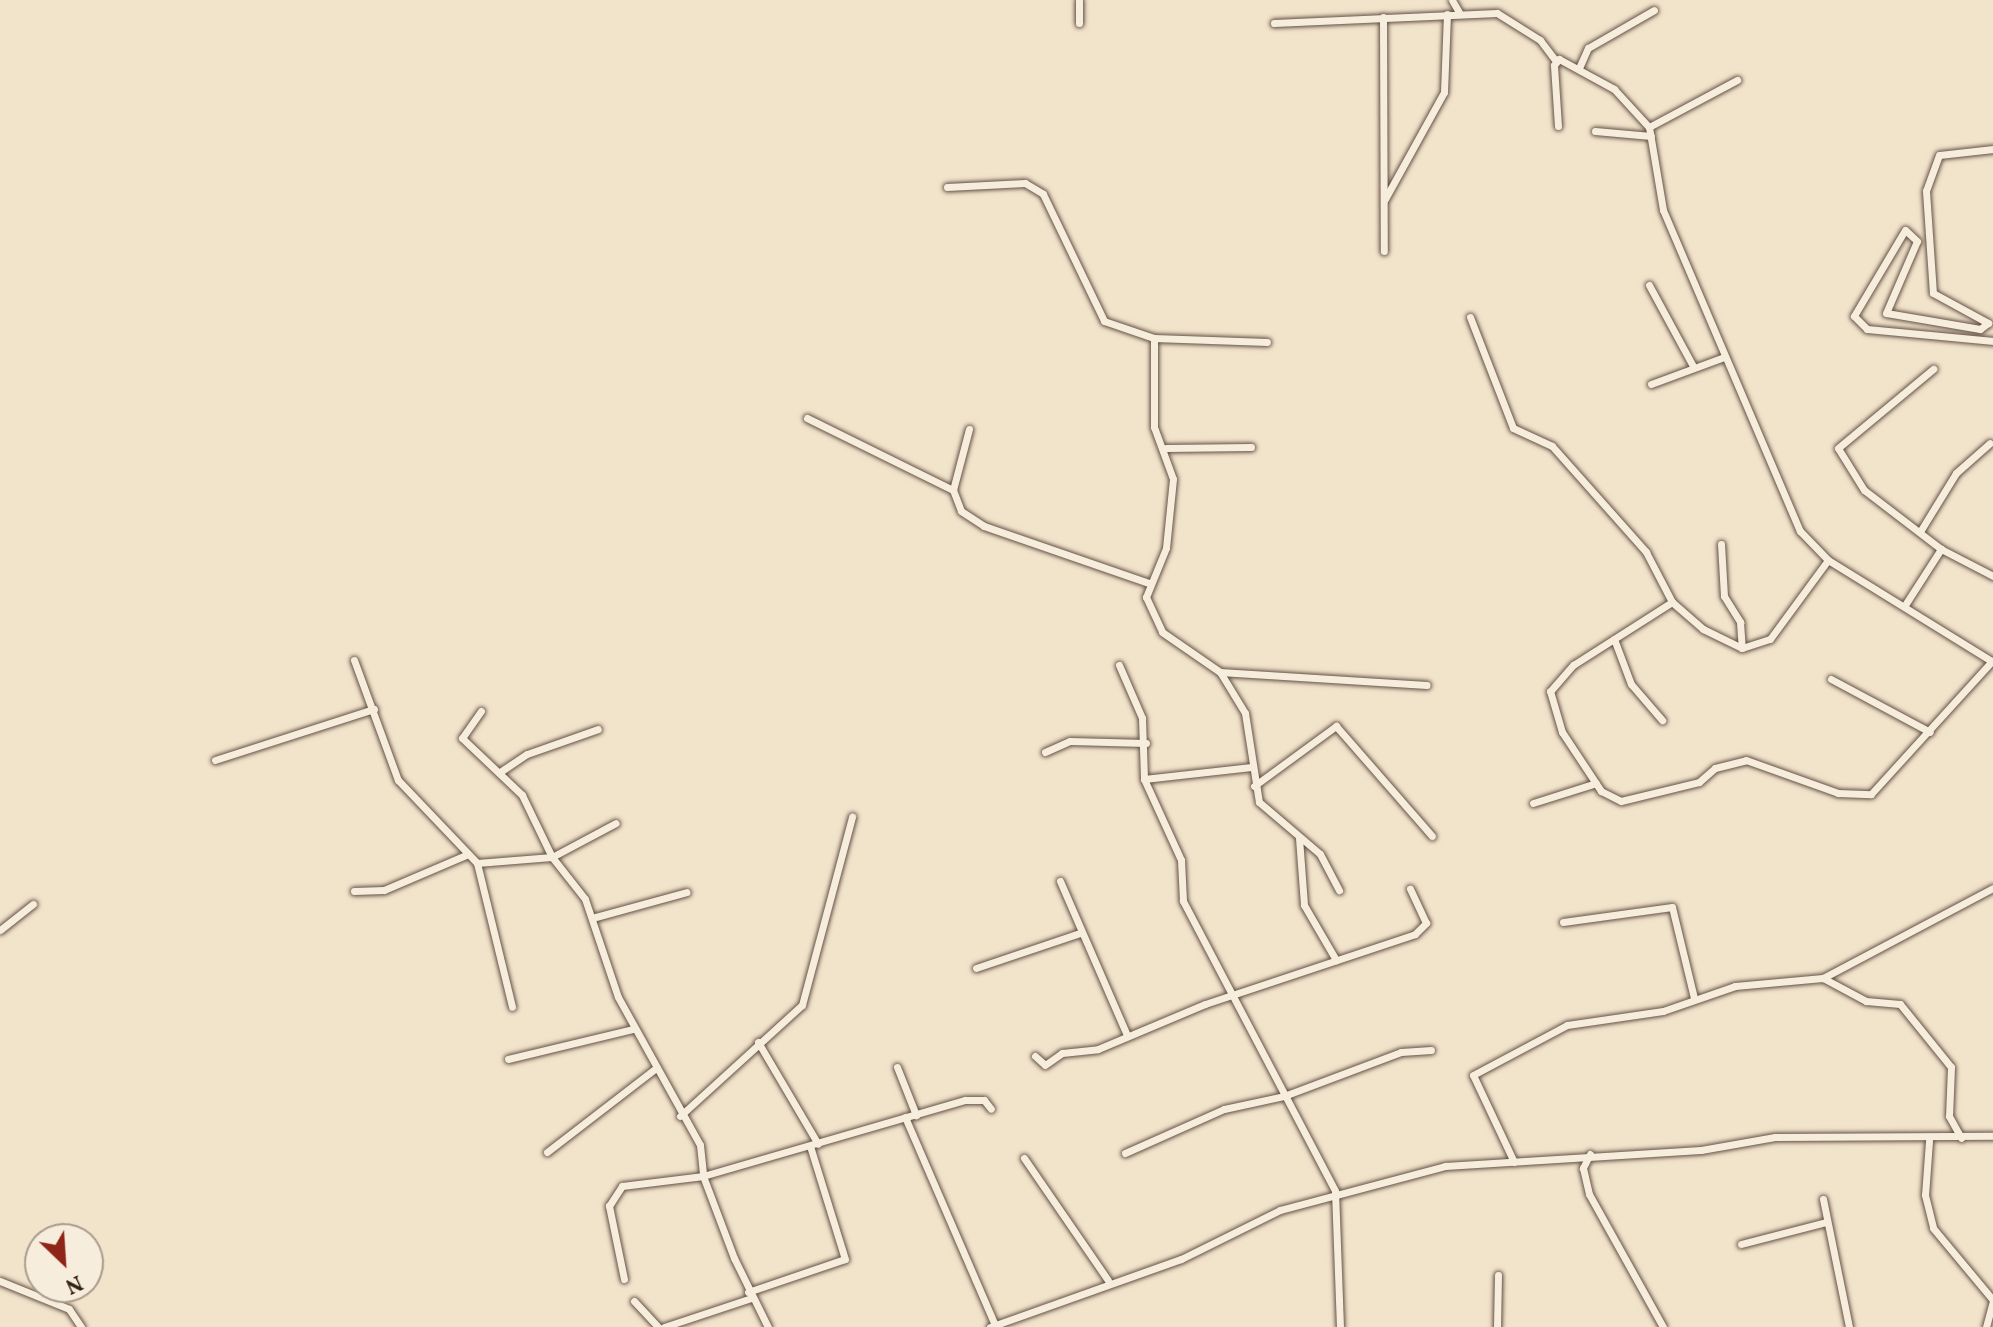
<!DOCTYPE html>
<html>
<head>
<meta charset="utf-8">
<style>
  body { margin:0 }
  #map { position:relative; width:1993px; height:1327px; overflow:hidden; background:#f2e3cb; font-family:Vollkorn,serif }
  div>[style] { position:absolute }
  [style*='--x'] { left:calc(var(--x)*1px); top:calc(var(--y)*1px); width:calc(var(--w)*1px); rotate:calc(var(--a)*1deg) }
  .roads { filter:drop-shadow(0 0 2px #635245) drop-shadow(0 0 2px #635245) }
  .street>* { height:7px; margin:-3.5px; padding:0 3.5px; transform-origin:3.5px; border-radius:3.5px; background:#f7eddd }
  span { translate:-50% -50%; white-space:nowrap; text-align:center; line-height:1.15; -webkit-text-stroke:6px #f7eddd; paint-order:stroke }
  .north { position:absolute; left:24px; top:1223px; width:80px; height:80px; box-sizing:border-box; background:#f7eddd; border:2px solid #a99c8e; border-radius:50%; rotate:155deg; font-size:22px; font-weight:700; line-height:32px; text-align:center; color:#332218 }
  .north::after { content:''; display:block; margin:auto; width:28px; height:36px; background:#8f2418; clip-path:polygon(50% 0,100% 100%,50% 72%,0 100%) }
</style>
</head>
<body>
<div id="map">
  <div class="roads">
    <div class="street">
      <i style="--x:1452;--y:0;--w:16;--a:60"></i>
      <i style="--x:1383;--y:17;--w:234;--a:89.8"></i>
      <i style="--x:1079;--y:23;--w:23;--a:-90"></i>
      <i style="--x:1274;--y:23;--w:223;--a:-2.6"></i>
      <i style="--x:1497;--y:13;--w:51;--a:32.1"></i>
      <i style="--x:1540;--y:40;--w:25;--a:53"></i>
      <i style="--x:1579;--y:68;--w:22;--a:-66"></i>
      <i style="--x:1588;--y:48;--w:76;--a:-29.9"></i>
      <i style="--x:1558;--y:126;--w:61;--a:-93.8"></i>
      <i style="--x:1554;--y:65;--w:8;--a:-50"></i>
      <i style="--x:1559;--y:59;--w:63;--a:28.6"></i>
      <i style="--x:1614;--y:89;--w:52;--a:47.4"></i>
      <i style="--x:1649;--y:127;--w:84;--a:80.4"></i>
      <i style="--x:1663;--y:210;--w:349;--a:66.9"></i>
      <i style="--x:1800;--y:531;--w:40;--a:46"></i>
      <i style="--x:1828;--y:560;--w:194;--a:31.7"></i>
      <i style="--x:1649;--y:127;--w:100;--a:-28.1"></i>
      <i style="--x:1595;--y:131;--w:56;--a:5.1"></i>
      <i style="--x:1993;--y:149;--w:54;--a:173.7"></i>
      <i style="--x:1939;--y:155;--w:38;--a:110"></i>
      <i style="--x:1926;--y:191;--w:102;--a:86.1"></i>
      <i style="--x:1933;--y:293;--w:63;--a:28.6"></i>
      <i style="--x:1988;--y:323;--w:10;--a:143"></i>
      <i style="--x:1980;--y:329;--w:95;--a:-170.3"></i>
      <i style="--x:1886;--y:313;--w:78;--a:-66.7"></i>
      <i style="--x:1917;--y:241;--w:16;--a:-137"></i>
      <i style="--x:1905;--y:230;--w:100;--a:120.7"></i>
      <i style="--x:1854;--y:316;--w:18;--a:45"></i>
      <i style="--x:1867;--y:329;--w:127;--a:5.4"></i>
      <i style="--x:947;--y:187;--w:78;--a:-2.9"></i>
      <i style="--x:1025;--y:183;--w:21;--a:31"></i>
      <i style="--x:1043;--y:194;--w:141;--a:64.3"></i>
      <i style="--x:1104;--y:321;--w:53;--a:18.8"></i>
      <i style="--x:1154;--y:338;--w:113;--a:2"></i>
      <i style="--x:1385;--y:199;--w:122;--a:-61.1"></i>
      <i style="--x:1444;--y:92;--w:78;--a:-87.8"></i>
      <i style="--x:1649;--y:285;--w:92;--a:61.5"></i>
      <i style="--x:1470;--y:317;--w:119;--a:68.8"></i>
      <i style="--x:1513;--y:428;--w:43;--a:24.8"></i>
      <i style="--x:1552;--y:446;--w:142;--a:48.4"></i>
      <i style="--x:1646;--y:552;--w:56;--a:62.5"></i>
      <i style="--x:1672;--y:602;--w:41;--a:41.1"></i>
      <i style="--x:1703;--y:629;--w:43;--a:26"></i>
      <i style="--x:1742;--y:648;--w:29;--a:-18"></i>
      <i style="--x:1770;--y:639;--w:98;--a:-53.7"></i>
      <i style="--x:1154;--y:338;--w:89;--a:90"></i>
      <i style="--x:1154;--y:427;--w:55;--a:69.9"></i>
      <i style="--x:1173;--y:479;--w:69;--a:95.8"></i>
      <i style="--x:1166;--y:548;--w:53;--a:112.2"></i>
      <i style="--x:1146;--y:597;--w:38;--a:65"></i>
      <i style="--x:1162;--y:632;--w:70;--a:34.6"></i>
      <i style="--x:1220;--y:672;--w:207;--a:3.6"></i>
      <i style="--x:1651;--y:384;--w:78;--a:-20.3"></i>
      <i style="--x:807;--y:418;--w:163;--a:26.3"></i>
      <i style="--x:969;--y:429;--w:63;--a:104.7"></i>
      <i style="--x:953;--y:490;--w:22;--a:69"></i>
      <i style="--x:961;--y:511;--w:27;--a:33"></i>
      <i style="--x:984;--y:526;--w:175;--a:19.1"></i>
      <i style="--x:1166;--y:448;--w:85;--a:-0.7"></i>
      <i style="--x:1921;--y:530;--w:67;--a:-58.4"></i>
      <i style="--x:1956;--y:473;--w:45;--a:-41.4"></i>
      <i style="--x:1721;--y:544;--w:52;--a:86.7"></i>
      <i style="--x:1724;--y:596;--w:31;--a:58"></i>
      <i style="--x:1740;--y:622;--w:26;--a:86"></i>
      <i style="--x:1941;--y:549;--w:59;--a:27.4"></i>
      <i style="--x:1672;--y:602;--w:117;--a:147.5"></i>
      <i style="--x:1573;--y:665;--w:35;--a:131"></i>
      <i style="--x:1550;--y:691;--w:43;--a:73.7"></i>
      <i style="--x:1562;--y:732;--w:71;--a:56.5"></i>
      <i style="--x:1601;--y:791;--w:22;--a:27"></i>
      <i style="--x:1621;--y:801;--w:80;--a:-13.7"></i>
      <i style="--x:1699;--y:782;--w:21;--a:-41"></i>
      <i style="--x:1715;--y:768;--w:32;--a:-14"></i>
      <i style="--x:1746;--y:760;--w:98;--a:19.7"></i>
      <i style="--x:1838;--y:793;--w:33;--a:2"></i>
      <i style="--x:1871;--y:794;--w:180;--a:-47.7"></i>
      <i style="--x:1905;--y:605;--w:67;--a:-57.3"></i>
      <i style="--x:1941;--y:549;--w:97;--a:-142.5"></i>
      <i style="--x:1864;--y:490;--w:49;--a:-121.8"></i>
      <i style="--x:1838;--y:448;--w:124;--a:-39.7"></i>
      <i style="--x:1614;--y:639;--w:48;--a:69.3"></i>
      <i style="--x:1631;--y:684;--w:48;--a:49.3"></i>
      <i style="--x:354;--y:660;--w:128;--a:69.9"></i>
      <i style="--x:398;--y:780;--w:115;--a:46.4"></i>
      <i style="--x:477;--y:863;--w:75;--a:-4.6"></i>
      <i style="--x:552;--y:857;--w:72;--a:-28"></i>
      <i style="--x:1119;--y:665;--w:58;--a:66.5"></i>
      <i style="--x:1142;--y:718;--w:61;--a:88.1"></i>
      <i style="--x:1144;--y:779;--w:89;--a:65.4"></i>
      <i style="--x:1181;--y:860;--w:41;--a:87.2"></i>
      <i style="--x:1183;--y:901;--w:327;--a:62.3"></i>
      <i style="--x:1335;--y:1191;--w:136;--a:87.9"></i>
      <i style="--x:1220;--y:672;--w:48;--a:58.6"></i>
      <i style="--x:1245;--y:713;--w:90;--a:81.1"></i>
      <i style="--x:1259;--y:802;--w:80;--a:40.4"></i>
      <i style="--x:1320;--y:854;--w:41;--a:62.2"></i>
      <i style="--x:1831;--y:679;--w:112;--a:28.2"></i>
      <i style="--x:481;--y:711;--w:33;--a:125"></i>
      <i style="--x:462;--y:738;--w:83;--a:43.5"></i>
      <i style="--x:522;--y:795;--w:69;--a:64.2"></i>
      <i style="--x:552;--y:857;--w:53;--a:51.8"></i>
      <i style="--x:585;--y:899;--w:103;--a:71.4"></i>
      <i style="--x:618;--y:997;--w:169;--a:61"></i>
      <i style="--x:700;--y:1145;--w:31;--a:84"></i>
      <i style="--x:703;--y:1176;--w:88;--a:69.3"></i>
      <i style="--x:734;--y:1258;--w:77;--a:63.8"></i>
      <i style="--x:1045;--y:752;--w:27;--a:-24"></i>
      <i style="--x:1070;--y:741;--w:76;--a:1.5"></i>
      <i style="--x:215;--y:760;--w:167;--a:-17.8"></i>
      <i style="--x:500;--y:772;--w:32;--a:-34"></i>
      <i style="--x:527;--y:754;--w:75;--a:-19.4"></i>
      <i style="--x:1144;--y:779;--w:108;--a:-6.4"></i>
      <i style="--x:1254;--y:786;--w:102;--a:-36.2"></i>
      <i style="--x:1336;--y:726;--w:146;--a:48.9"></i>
      <i style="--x:1533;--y:803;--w:66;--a:-17.6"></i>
      <i style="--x:1299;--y:838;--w:67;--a:85.7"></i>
      <i style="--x:1304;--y:905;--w:64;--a:59.8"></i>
      <i style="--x:477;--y:863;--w:148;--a:76.3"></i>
      <i style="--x:1060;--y:881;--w:168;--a:66.5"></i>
      <i style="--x:354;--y:891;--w:30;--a:-2"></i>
      <i style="--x:384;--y:890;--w:89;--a:-23.1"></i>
      <i style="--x:592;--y:918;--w:98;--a:-15.3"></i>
      <i style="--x:1563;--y:922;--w:110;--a:-7.8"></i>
      <i style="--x:1672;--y:907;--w:94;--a:76.4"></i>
      <i style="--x:0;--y:930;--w:42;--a:-38.2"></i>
      <i style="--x:976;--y:968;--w:110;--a:-18.6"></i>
      <i style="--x:1823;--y:978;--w:49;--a:28.1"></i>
      <i style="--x:1866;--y:1001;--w:34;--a:5"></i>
      <i style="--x:1900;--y:1004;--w:81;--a:51"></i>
      <i style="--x:1951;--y:1067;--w:49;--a:92.3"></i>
      <i style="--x:1949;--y:1116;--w:25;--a:61"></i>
      <i style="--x:758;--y:1042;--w:118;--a:59.5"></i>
      <i style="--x:1035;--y:1056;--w:13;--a:42"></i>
      <i style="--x:1045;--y:1065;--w:21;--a:-35"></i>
      <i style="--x:1062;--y:1053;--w:36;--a:-6"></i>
      <i style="--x:1098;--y:1049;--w:116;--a:-22.8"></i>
      <i style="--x:1205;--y:1004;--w:221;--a:-18.4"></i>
      <i style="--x:1415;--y:934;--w:16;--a:-45"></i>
      <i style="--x:1426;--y:923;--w:38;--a:-115"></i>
      <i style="--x:508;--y:1059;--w:129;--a:-13.5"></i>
      <i style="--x:897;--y:1067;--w:52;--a:68.4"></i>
      <i style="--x:680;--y:1116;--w:165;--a:-42.3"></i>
      <i style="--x:802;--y:1005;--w:195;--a:-75.1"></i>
      <i style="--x:905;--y:1117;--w:227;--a:66.6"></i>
      <i style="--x:1929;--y:1141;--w:54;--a:94.2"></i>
      <i style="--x:1925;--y:1195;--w:34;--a:76"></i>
      <i style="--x:1933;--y:1228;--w:94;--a:50.2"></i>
      <i style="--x:547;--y:1152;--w:138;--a:-37.6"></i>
      <i style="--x:1125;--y:1153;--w:108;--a:-24"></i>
      <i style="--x:1224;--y:1109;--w:61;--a:-12.2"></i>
      <i style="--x:1284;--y:1096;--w:125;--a:-20.6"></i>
      <i style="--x:1401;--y:1052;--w:30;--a:-4"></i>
      <i style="--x:1590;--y:1154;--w:16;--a:117"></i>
      <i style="--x:1583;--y:1168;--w:27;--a:77"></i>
      <i style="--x:1589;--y:1194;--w:152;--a:60.9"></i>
      <i style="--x:1024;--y:1158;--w:148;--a:55.5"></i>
      <i style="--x:1514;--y:1162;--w:96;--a:-115.2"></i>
      <i style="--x:1473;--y:1075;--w:106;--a:-28"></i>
      <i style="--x:1567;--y:1025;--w:97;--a:-8.3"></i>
      <i style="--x:1663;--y:1011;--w:76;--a:-19.1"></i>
      <i style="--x:1735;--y:986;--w:88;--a:-5.2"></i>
      <i style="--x:1823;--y:978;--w:192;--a:-27.9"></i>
      <i style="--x:1823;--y:1199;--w:131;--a:78.5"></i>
      <i style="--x:1741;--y:1244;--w:88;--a:-14.5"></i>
      <i style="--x:624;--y:1279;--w:75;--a:-101.6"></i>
      <i style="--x:609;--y:1206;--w:24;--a:-57"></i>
      <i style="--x:622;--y:1186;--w:82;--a:-7"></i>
      <i style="--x:703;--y:1176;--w:273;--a:-16.2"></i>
      <i style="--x:965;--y:1100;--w:19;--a:0"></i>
      <i style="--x:984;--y:1100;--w:11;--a:52"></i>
      <i style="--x:0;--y:1281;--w:74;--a:22.1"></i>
      <i style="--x:69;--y:1309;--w:22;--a:56"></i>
      <i style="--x:748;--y:1292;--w:102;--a:-18.8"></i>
      <i style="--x:845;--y:1259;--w:118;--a:-107.2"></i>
      <i style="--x:634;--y:1301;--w:35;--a:47"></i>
      <i style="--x:664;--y:1327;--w:92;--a:-18.4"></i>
      <i style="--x:990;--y:1327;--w:203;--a:-19.6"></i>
      <i style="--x:1181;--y:1259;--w:110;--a:-26.3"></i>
      <i style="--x:1280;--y:1210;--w:171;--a:-14.9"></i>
      <i style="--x:1445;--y:1166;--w:256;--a:-3.6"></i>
      <i style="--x:1701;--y:1150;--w:75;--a:-10"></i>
      <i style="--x:1775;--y:1137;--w:218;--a:-0.3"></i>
      <i style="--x:1497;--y:1327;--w:52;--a:-88.9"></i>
      <i style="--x:1986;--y:1327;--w:28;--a:-75"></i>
    </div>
  </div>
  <div class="north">N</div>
</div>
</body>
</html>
